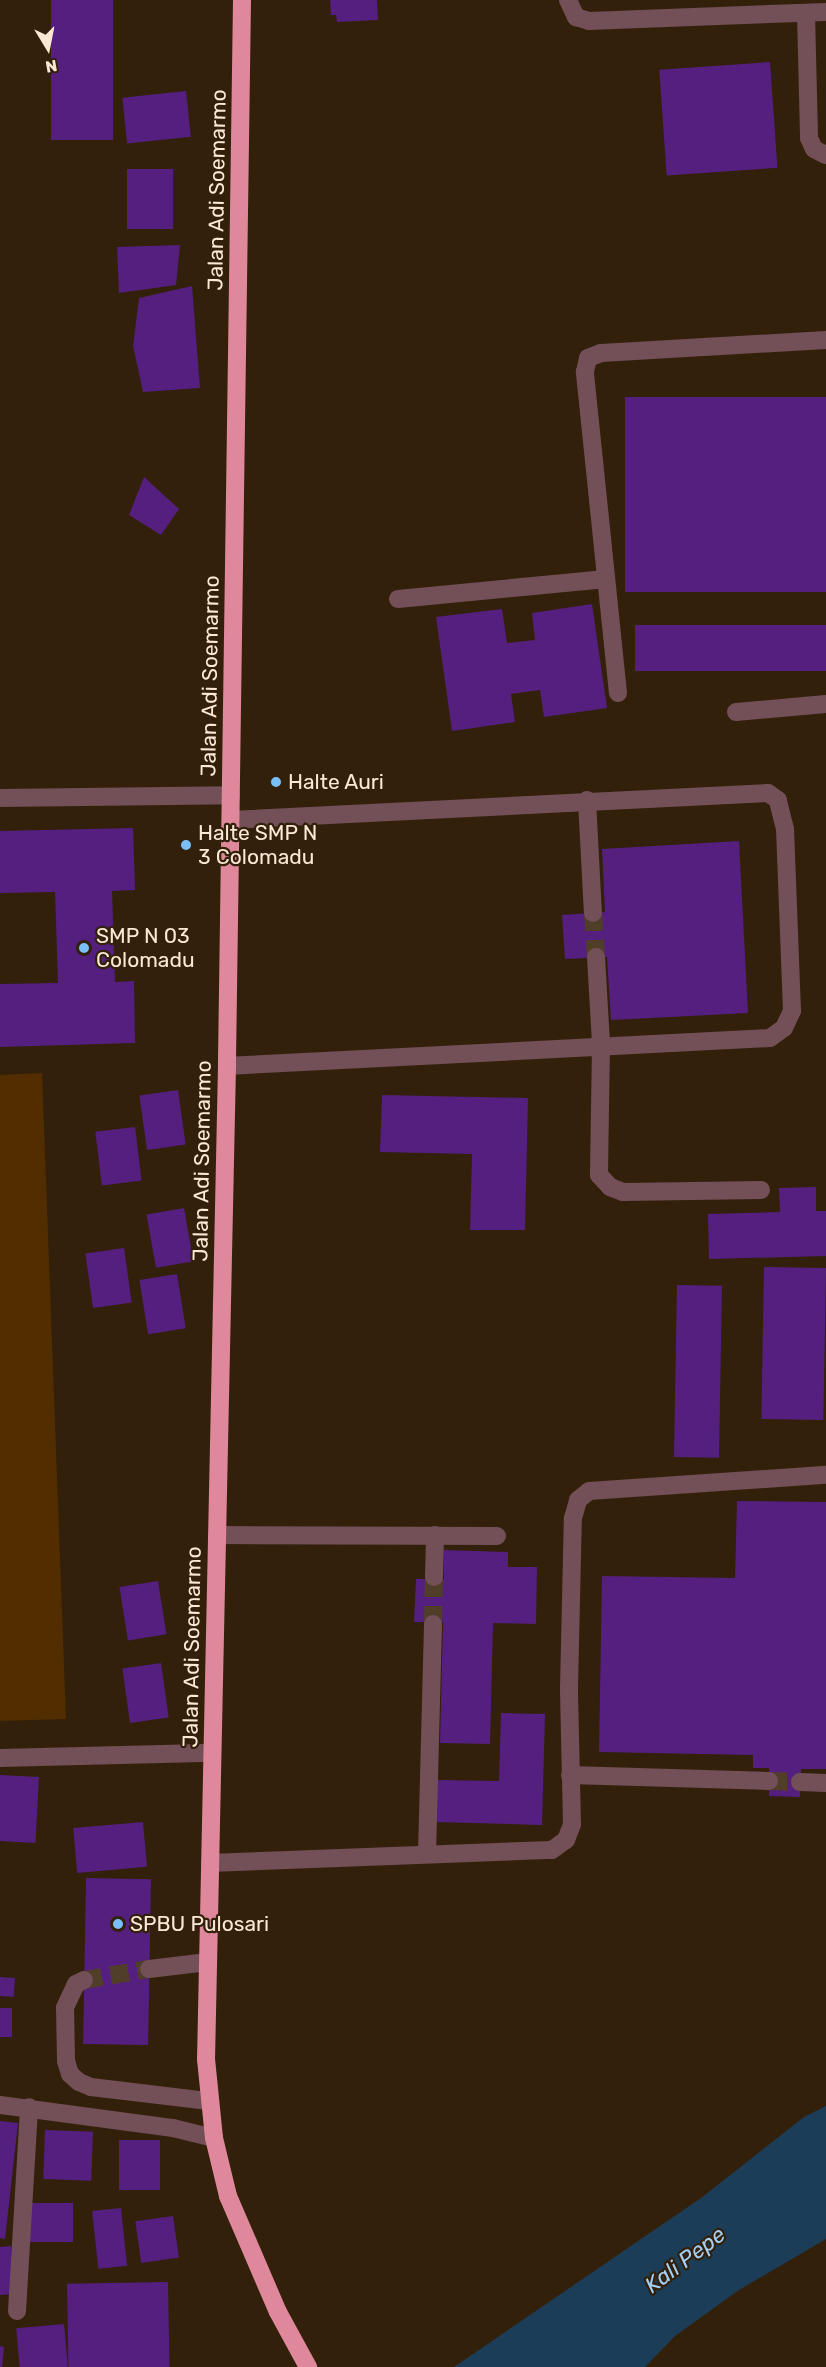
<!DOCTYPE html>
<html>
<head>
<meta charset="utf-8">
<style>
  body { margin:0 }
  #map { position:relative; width:826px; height:2367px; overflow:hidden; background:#33200b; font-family:Rubik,sans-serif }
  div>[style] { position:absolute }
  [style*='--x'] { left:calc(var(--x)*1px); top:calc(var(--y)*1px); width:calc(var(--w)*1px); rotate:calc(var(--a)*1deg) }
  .green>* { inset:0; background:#512d00 }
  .water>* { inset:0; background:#1c3d58 }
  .building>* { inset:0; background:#541f7f; transform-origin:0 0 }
  .minor-tunnel>* { height:18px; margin-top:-9px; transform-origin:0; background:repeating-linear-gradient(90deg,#513e29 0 18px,transparent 0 27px) }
  .minor>* { height:18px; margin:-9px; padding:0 9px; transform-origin:9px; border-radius:9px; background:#734f57 }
  .highway>* { height:18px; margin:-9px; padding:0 9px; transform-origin:9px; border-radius:9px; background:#df889c }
  .dots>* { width:16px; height:16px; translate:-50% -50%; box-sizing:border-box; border:3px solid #33200b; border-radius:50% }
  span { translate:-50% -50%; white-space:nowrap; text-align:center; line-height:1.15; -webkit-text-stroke:4.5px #33200b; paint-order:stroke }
  .street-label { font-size:21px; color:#fbe8d5 }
  .poi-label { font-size:21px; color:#fbe8d5 }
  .left { translate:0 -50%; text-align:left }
  .water-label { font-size:22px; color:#a3d0f7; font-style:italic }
  .north { position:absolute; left:18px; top:18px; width:60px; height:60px; -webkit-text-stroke:4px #33200b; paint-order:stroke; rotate:170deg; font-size:16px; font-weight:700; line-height:24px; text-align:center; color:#fbe8d5 }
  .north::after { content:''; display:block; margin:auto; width:21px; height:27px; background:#fbe8d5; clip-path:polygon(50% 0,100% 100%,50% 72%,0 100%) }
</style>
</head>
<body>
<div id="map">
  <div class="green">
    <i style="clip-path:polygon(42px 1073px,66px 1719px,0 1721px,0 1075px)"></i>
  </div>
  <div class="water">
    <i style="clip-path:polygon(826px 2106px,826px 2239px,739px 2290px,675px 2336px,645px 2367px,454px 2367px,701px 2198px,804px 2117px)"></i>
  </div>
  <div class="building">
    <i style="left:51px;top:0;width:62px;height:140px"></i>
    <i style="clip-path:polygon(330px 0,377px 0,378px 20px,337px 22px,336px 15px,331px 15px)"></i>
    <i style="left:770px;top:62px;width:106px;height:111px;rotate:86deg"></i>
    <i style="left:186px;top:91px;width:46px;height:64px;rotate:84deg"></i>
    <i style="left:127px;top:169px;width:46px;height:60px"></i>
    <i style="clip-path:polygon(180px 245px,176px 285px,119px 293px,117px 247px)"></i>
    <i style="clip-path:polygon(192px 286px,200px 388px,143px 392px,133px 346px,139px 298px)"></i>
    <i style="left:826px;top:397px;width:195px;height:201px;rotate:90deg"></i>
    <i style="clip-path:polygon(144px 477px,179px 509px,161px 535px,129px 515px)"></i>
    <i style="clip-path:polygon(592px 604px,607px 708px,544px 717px,540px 690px,511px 694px,515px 722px,452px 731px,436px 617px,502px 609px,507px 643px,535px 640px,532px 613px)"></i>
    <i style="left:826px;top:625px;width:46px;height:191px;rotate:90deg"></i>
    <i style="clip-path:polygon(133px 828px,135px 890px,112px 891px,115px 982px,134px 981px,135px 1043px,0 1047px,0 984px,58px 983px,55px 892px,0 893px,0 831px)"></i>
    <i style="clip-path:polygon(739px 841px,748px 1013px,611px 1020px,607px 957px,565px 959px,562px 915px,605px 912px,602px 849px)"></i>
    <i style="left:178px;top:1090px;width:55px;height:39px;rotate:82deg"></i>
    <i style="clip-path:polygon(382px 1095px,528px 1098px,525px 1230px,470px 1230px,472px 1154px,380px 1152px)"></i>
    <i style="left:135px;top:1127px;width:54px;height:40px;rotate:83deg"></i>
    <i style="clip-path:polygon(816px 1187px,816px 1211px,826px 1211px,826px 1256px,709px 1259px,708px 1214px,780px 1212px,779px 1188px)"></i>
    <i style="left:184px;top:1208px;width:54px;height:38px;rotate:80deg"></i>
    <i style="left:124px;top:1248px;width:55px;height:39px;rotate:82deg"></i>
    <i style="left:764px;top:1267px;width:62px;height:152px;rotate:1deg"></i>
    <i style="left:177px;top:1274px;width:55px;height:38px;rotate:81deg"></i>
    <i style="left:677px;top:1285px;width:45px;height:172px;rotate:1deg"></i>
    <i style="clip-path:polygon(737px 1501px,826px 1502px,826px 1769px,801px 1769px,800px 1797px,769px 1796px,769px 1768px,753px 1768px,753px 1755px,599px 1752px,602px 1576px,735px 1578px)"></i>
    <i style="clip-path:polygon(444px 1550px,508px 1552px,508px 1567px,537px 1567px,536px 1624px,493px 1623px,490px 1744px,440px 1743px,443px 1622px,414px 1622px,416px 1579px,444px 1579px)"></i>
    <i style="left:158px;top:1581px;width:54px;height:39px;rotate:81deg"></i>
    <i style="left:161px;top:1663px;width:55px;height:39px;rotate:82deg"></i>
    <i style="clip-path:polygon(501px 1713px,545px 1714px,542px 1825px,435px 1822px,436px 1780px,499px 1781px)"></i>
    <i style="left:0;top:1775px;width:39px;height:66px;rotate:3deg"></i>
    <i style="left:143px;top:1822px;width:45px;height:70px;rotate:85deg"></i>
    <i style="left:86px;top:1878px;width:65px;height:166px;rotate:1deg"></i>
    <i style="left:0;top:1977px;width:15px;height:19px;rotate:4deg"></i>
    <i style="left:0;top:2008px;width:12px;height:29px"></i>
    <i style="clip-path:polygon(0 2121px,18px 2123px,5px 2239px,0 2238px)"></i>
    <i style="left:45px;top:2130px;width:48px;height:49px;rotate:2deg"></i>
    <i style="left:119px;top:2140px;width:41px;height:50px"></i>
    <i style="left:27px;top:2203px;width:46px;height:39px"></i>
    <i style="left:121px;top:2208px;width:58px;height:29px;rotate:84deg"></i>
    <i style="left:173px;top:2216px;width:42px;height:38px;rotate:82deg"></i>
    <i style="clip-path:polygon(11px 2246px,13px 2294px,0 2295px,0 2247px)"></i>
    <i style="left:168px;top:2282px;width:85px;height:101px;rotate:89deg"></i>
    <i style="left:64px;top:2324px;width:43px;height:48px;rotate:85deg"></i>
    <i style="clip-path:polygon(0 2346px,4px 2347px,2px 2367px,0 2367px)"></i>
  </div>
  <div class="minor-tunnel">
    <i style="--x:593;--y:913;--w:44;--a:86.1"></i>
    <i style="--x:433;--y:1624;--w:47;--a:-88.8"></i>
    <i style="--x:769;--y:1781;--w:31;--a:2"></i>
    <i style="--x:84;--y:1980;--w:66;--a:-9.6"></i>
  </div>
  <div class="minor">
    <i style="--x:568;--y:0;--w:19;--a:65"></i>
    <i style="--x:576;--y:17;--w:14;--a:17"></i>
    <i style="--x:589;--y:21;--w:237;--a:-2.2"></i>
    <i style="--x:806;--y:13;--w:125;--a:88.6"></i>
    <i style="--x:809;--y:138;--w:12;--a:66"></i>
    <i style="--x:814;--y:149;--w:13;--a:27"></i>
    <i style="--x:398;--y:599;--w:209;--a:-5.5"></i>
    <i style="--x:618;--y:693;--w:323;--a:-95.9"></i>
    <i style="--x:585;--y:372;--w:14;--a:-78"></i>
    <i style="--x:588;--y:358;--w:14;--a:-21"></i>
    <i style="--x:601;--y:353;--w:225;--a:-3.3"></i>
    <i style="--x:736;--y:712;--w:90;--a:-5.1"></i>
    <i style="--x:0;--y:798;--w:231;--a:-0.7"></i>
    <i style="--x:587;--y:800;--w:113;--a:87"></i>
    <i style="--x:596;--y:957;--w:88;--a:86.7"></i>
    <i style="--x:601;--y:1045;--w:130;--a:90.9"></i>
    <i style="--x:599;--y:1175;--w:16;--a:47"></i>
    <i style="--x:610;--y:1187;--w:14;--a:21"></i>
    <i style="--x:623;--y:1192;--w:138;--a:-0.8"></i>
    <i style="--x:227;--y:1066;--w:544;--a:-2.95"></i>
    <i style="--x:770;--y:1038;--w:17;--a:-36"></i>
    <i style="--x:784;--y:1028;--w:19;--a:-65"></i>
    <i style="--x:792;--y:1011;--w:182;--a:-92.2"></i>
    <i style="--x:785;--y:829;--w:30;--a:-104"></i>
    <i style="--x:778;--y:800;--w:12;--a:-145"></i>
    <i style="--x:768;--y:793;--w:538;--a:177.12"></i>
    <i style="--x:217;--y:1535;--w:280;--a:0.2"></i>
    <i style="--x:434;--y:1577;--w:42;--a:-88.6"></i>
    <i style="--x:0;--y:1758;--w:212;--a:-1.4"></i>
    <i style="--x:570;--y:1775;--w:199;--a:1.7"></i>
    <i style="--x:800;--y:1782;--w:26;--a:2"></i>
    <i style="--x:427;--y:1854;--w:230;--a:-88.5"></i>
    <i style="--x:210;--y:1863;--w:342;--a:-2.2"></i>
    <i style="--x:552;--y:1850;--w:17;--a:-36"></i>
    <i style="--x:566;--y:1840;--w:17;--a:-69"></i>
    <i style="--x:572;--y:1824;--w:136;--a:-91.3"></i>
    <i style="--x:569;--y:1688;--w:170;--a:-88.7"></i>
    <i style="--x:573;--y:1518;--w:19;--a:-74"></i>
    <i style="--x:578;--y:1500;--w:14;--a:-39"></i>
    <i style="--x:589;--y:1491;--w:238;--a:-3.9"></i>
    <i style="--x:149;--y:1969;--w:59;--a:-6.8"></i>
    <i style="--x:84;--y:1980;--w:9;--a:153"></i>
    <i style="--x:76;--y:1984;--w:26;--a:115"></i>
    <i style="--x:65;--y:2008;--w:53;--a:88.9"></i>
    <i style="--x:66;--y:2061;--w:14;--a:73"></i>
    <i style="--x:70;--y:2074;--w:12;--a:42"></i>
    <i style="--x:79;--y:2082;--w:13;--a:23"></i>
    <i style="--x:91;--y:2087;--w:119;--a:6.8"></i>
    <i style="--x:0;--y:2105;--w:175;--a:7.6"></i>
    <i style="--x:173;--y:2128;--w:42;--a:13.7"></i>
    <i style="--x:17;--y:2311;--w:204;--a:-86.6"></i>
  </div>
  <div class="highway">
    <i style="--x:242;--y:0;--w:1066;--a:90.81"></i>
    <i style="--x:227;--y:1066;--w:993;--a:91.21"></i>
    <i style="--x:206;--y:2059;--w:79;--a:84.2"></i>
    <i style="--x:214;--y:2138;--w:60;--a:76.4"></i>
    <i style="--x:228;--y:2196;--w:126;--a:66.7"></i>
    <i style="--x:278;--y:2312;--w:63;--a:61.4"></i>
  </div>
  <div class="dots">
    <i style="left:276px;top:782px;background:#7abff8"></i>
    <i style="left:186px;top:845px;background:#7abff8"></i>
    <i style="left:84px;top:948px;background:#7abff8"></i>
    <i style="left:118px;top:1924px;background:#7abff8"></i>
  </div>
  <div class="street-label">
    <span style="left:217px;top:190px;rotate:-89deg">Jalan Adi Soemarmo</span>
    <span style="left:210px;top:676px;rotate:-89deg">Jalan Adi Soemarmo</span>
    <span style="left:202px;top:1161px;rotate:-89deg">Jalan Adi Soemarmo</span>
    <span style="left:192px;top:1647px;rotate:-89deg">Jalan Adi Soemarmo</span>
  </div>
  <div class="poi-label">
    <span class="left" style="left:288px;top:782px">Halte Auri</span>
    <span class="left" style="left:198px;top:845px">Halte SMP N<br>3 Colomadu</span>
    <span class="left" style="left:96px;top:948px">SMP N 03<br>Colomadu</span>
    <span class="left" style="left:130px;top:1924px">SPBU Pulosari</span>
  </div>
  <div class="water-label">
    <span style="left:685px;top:2260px;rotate:-37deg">Kali Pepe</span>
  </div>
  <div class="north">N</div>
</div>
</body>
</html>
